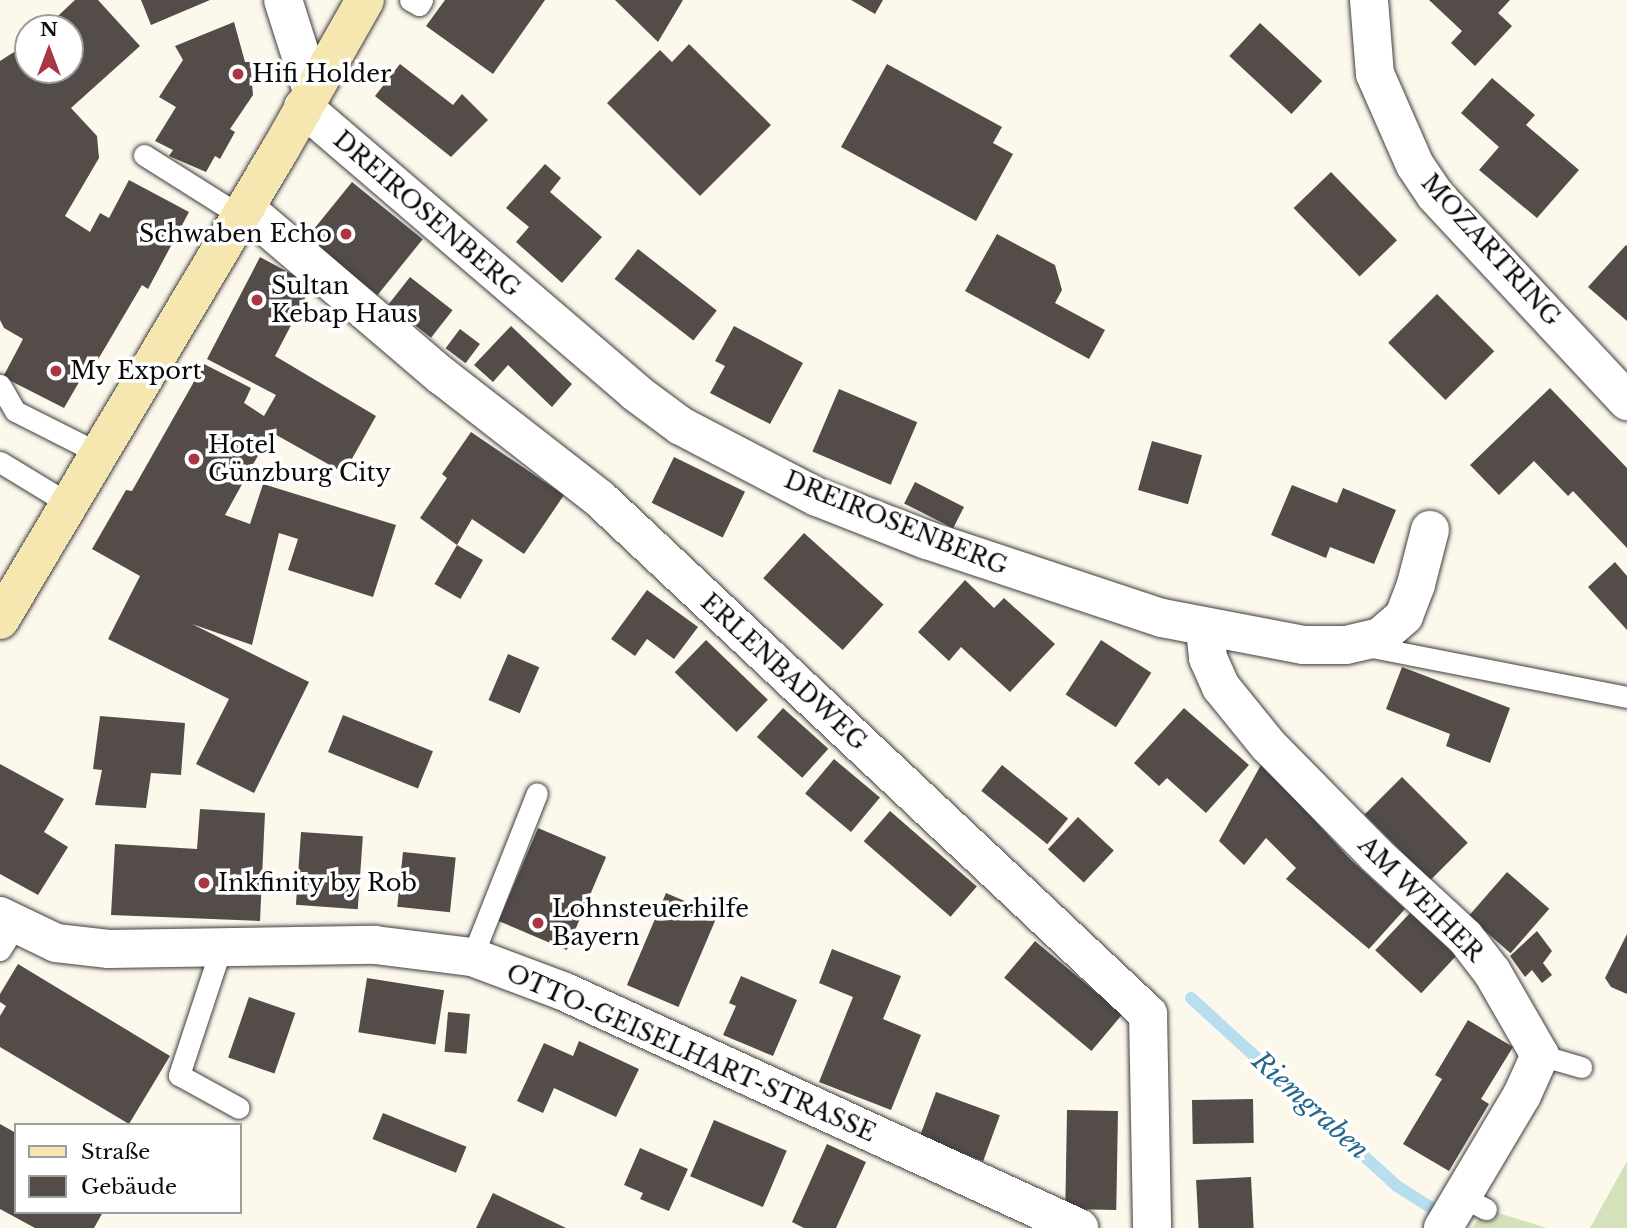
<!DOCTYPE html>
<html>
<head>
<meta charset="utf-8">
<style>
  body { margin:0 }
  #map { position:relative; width:1627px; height:1228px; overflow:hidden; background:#fdf8ec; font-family:"Libre Baskerville",serif }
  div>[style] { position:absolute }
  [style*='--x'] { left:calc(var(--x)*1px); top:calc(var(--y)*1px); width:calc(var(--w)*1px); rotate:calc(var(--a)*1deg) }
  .green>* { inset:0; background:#d3e2bb }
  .stream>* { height:12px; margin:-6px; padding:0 6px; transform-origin:6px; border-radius:6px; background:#b7deee }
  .building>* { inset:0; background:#534c49; transform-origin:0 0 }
  .roads { filter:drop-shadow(0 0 2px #3e3e3e) drop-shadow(0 0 2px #3e3e3e) }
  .lane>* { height:21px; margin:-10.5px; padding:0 10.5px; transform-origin:10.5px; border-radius:10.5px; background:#fff }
  .street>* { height:38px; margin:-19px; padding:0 19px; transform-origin:19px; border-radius:19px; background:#fff }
  .secondary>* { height:38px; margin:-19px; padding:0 19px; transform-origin:19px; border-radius:19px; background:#f5e7af }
  .dots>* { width:19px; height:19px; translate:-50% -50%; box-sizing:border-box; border:4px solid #fff; border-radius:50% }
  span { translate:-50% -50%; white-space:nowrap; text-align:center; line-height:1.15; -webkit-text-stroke:7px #fff; paint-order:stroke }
  .poi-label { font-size:24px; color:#0b0b0b }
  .left { translate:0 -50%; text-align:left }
  .right { translate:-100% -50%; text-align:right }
  .street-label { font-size:24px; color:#0b0b0b }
  .water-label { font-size:26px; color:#25688d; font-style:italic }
  .legend { position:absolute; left:14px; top:1123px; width:228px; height:91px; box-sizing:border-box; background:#fff; border:2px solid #9d9d9d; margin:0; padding:9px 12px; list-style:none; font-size:21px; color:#0b0b0b }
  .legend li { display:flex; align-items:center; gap:14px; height:35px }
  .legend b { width:35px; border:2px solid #9d9d9d }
  .north { position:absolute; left:14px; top:14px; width:70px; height:70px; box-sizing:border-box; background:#fff; border:2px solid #9d9d9d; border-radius:50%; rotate:0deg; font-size:19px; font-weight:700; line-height:28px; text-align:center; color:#0b0b0b }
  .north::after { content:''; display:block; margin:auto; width:24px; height:32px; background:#aa3545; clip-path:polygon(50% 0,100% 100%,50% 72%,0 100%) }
</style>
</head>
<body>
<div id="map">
  <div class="green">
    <i style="clip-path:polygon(1627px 1161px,1627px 1228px,1590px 1228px)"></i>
    <i style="clip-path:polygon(1486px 1209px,1547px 1228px,1472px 1228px)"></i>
  </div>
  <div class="stream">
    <i style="--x:1191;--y:998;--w:279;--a:42.4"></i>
    <i style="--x:1397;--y:1186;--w:43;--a:32.6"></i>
  </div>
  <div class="building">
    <i style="clip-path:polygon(75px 0,98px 0,140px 46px,71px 108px,97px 136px,99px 158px,65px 216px,90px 232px,100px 213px,109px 218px,129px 180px,189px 212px,148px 289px,142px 285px,93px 368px,89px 365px,64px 408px,3px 377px,23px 339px,4px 328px,0 320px,0 61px,28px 43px,28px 70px,70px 70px,70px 28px,45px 28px)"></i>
    <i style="clip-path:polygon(141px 0,210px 0,151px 25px)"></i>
    <i style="clip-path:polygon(445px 0,545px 0,493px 74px,426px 26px)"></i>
    <i style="clip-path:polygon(615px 0,683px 0,658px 42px)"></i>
    <i style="clip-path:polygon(851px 0,883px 0,875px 14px)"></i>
    <i style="clip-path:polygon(1429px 0,1510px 0,1498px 13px,1512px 26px,1475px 66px,1451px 43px,1462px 31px)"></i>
    <i style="clip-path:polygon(234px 22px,245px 62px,250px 62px,253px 95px,230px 129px,235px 132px,220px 159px,215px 156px,206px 172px,169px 156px,173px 150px,155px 141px,176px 107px,159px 97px,183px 60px,175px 46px)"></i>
    <i style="left:1260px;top:23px;width:85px;height:45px;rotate:43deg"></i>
    <i style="clip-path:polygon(689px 44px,771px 125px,700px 196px,607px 103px,660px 50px,672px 62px)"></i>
    <i style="clip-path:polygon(400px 64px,453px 105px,462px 94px,488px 120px,451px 157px,375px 96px)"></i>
    <i style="clip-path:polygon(887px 64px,1002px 127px,993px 143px,1013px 154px,976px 221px,841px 147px)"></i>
    <i style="clip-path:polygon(1492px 78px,1535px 115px,1526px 125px,1579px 170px,1537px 218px,1479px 170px,1499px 147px,1461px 113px)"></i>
    <i style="clip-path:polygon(545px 164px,561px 178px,550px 192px,602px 237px,562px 283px,516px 242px,529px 227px,506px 208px)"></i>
    <i style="left:1331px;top:172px;width:95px;height:52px;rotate:46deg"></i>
    <i style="left:352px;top:182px;width:91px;height:72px;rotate:39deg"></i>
    <i style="clip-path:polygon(997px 234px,1055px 265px,1062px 290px,1055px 303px,1105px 330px,1089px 359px,965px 291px)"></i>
    <i style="clip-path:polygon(1626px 245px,1627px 246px,1627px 321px,1588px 287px)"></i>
    <i style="left:638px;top:249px;width:100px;height:38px;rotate:38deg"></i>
    <i style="clip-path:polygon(260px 257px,312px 285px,275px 356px,376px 416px,344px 473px,271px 432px,225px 515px,250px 524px,263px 484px,396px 525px,373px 597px,288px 570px,298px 539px,279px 533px,252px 645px,192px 624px,309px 682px,254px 793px,196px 764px,229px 699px,108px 639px,140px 576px,92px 549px,126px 490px,132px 491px,204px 364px,251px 388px,244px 403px,264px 416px,276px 395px,207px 359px)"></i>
    <i style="left:410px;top:277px;width:54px;height:35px;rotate:38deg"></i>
    <i style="left:1437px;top:294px;width:81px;height:69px;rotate:45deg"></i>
    <i style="clip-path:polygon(511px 326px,572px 384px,552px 407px,508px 365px,493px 382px,474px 365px)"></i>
    <i style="clip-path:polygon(734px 326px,803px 363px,770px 424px,710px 393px,725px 366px,715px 361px)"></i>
    <i style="left:460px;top:329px;width:25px;height:24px;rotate:37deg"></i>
    <i style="clip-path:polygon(1550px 388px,1627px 468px,1627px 548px,1573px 491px,1568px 496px,1534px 461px,1499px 495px,1470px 465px)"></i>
    <i style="left:839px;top:389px;width:85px;height:68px;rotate:23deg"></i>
    <i style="clip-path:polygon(471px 432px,564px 495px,524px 554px,472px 519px,457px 545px,420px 518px,447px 478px,442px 474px)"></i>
    <i style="left:1152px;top:441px;width:52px;height:51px;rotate:16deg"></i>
    <i style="left:674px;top:457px;width:79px;height:51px;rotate:26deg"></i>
    <i style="left:915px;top:482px;width:55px;height:24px;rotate:27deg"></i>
    <i style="clip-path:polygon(1292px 485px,1337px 503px,1343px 488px,1396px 510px,1374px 564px,1330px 547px,1326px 558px,1271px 535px)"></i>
    <i style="left:804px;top:533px;width:107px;height:61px;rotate:42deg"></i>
    <i style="left:457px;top:545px;width:30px;height:45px;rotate:30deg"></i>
    <i style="clip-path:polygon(1615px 562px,1627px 576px,1627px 630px,1588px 587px)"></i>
    <i style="clip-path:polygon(965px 580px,994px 608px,1004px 598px,1055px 644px,1010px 692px,961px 647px,949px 661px,918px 632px)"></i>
    <i style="clip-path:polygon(647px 590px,698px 627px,674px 659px,647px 639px,635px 656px,611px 639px)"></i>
    <i style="left:706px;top:640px;width:86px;height:45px;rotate:44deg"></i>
    <i style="left:1101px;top:640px;width:60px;height:65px;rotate:33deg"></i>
    <i style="left:508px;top:654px;width:34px;height:50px;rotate:23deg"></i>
    <i style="clip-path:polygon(1402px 667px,1510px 708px,1490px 763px,1446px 746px,1450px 734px,1386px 709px)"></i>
    <i style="left:783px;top:708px;width:61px;height:39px;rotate:42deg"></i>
    <i style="clip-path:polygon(1184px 708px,1249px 765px,1206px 813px,1167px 778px,1159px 786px,1134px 763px)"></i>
    <i style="left:343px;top:715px;width:97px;height:40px;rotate:22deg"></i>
    <i style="clip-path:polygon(100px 716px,185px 723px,181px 775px,151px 773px,146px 808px,95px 805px,102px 770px,93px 769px)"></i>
    <i style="left:834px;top:759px;width:60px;height:45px;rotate:40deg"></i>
    <i style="clip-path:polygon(1262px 763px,1350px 859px,1405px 909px,1369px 949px,1286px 879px,1296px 868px,1266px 838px,1244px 865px,1219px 841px)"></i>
    <i style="clip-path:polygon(0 764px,64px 799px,44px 832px,68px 847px,38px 895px,0 874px)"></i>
    <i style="left:1002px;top:765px;width:85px;height:33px;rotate:39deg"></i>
    <i style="left:1402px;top:777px;width:93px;height:53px;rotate:45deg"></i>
    <i style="clip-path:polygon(200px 809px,265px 813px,260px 921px,111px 915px,115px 844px,197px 849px)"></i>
    <i style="left:890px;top:811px;width:115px;height:40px;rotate:41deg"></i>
    <i style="left:1078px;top:817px;width:49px;height:44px;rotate:43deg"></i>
    <i style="left:538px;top:828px;width:74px;height:101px;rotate:23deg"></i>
    <i style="left:301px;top:832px;width:62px;height:73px;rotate:4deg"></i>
    <i style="left:403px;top:852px;width:53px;height:55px;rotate:6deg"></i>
    <i style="left:1507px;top:872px;width:56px;height:59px;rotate:41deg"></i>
    <i style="left:666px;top:893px;width:56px;height:100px;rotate:23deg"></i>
    <i style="left:1410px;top:913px;width:63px;height:51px;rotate:43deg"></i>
    <i style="clip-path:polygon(1537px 931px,1552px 951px,1543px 963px,1552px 975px,1542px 983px,1532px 970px,1525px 977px,1510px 956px)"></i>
    <i style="clip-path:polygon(1627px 934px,1627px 994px,1611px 987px,1605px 978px)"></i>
    <i style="left:1035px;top:941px;width:114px;height:48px;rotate:40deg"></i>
    <i style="clip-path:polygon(832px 949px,901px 976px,883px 1019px,921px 1035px,891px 1110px,819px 1082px,853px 997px,819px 983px)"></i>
    <i style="clip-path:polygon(18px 964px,170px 1056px,129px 1124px,0 1047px,0 1016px,6px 1006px,0 1002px,0 994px)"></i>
    <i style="clip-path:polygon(741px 976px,797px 1000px,773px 1056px,723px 1035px,736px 1006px,729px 1003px)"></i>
    <i style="left:367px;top:978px;width:78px;height:55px;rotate:9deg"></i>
    <i style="left:249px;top:997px;width:49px;height:64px;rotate:19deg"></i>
    <i style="left:448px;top:1012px;width:22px;height:40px;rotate:5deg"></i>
    <i style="clip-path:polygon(1468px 1020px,1513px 1047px,1481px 1099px,1489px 1104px,1449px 1171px,1403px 1144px,1442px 1079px,1435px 1075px)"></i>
    <i style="clip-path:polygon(579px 1041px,639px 1069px,616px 1117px,554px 1088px,543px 1113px,517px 1101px,544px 1043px,573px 1056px)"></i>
    <i style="left:936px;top:1092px;width:68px;height:49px;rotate:20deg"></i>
    <i style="left:1253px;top:1099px;width:44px;height:61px;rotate:89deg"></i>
    <i style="left:1067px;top:1110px;width:51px;height:99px;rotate:1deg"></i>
    <i style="left:383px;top:1113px;width:90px;height:28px;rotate:22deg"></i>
    <i style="left:714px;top:1120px;width:79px;height:61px;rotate:23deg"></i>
    <i style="clip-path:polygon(0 1124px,16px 1133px,16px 1212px,103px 1212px,94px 1228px,35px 1228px,0 1209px)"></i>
    <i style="clip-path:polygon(827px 1144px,866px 1162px,836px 1228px,804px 1228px,792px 1222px)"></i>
    <i style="clip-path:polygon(640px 1148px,688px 1169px,669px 1211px,640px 1199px,643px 1193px,624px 1185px)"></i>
    <i style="left:1251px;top:1177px;width:51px;height:55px;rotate:87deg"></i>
    <i style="clip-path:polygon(493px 1193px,566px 1228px,476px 1228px)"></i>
  </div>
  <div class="roads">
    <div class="lane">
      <i style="--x:410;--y:0;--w:10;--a:29"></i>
      <i style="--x:419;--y:5;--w:6;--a:-59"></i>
      <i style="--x:144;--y:155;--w:115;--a:32.2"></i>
      <i style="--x:0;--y:385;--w:30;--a:60"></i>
      <i style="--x:15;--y:411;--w:93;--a:26.8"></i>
      <i style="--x:0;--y:462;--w:81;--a:31.3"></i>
      <i style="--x:1367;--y:646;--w:265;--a:11.1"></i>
      <i style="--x:221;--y:948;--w:134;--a:108.3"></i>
      <i style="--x:179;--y:1075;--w:68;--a:28.8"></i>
      <i style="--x:0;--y:950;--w:31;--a:-58"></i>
      <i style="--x:472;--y:957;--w:176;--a:-68.4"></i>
      <i style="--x:1540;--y:1055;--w:43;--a:16.3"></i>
      <i style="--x:1463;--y:1197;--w:26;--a:28"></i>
    </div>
    <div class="street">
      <i style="--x:283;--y:0;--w:96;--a:72.3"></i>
      <i style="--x:1369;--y:0;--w:74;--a:85.4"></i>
      <i style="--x:1375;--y:74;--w:99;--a:66.3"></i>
      <i style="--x:1415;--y:165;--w:36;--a:56"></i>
      <i style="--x:1435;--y:195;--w:282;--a:47"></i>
      <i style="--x:303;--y:107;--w:438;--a:40.6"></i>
      <i style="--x:635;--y:392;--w:57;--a:36.5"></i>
      <i style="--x:681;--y:426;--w:153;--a:27.6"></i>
      <i style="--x:817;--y:497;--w:118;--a:21.4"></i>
      <i style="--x:927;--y:540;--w:248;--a:18.4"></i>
      <i style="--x:1162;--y:618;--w:144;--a:10.8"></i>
      <i style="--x:1303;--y:645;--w:43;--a:0"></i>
      <i style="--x:1346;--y:645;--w:35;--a:-13"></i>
      <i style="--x:1380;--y:637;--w:32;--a:-41"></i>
      <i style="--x:1404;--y:616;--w:34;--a:-69"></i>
      <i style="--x:1416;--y:584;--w:56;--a:-75.5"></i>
      <i style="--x:245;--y:208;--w:259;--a:40.5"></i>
      <i style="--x:442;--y:376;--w:200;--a:37.9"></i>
      <i style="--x:600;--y:499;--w:752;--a:43.22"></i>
      <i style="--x:1148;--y:1014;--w:214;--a:88.9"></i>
      <i style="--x:1205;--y:629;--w:29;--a:84"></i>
      <i style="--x:1208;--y:658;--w:32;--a:66"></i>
      <i style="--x:1221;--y:687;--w:75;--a:51"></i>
      <i style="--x:1268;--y:745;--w:154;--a:45.5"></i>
      <i style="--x:1376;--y:855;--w:121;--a:42.7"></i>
      <i style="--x:1465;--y:937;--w:44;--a:52.4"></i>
      <i style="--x:1492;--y:972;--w:96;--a:60"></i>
      <i style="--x:1540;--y:1055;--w:44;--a:114.2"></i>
      <i style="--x:1522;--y:1095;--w:155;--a:120.7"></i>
      <i style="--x:0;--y:916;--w:62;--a:25.7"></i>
      <i style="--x:56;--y:943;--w:53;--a:6.5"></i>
      <i style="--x:109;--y:949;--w:266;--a:-0.9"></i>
      <i style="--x:375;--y:945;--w:98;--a:7.1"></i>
      <i style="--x:472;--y:957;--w:99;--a:20.6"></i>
      <i style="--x:565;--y:992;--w:566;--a:24.66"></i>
    </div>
    <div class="secondary">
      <i style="--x:0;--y:620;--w:549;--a:-59.23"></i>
      <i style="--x:281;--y:148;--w:170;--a:-60.4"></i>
    </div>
  </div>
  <div class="dots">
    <i style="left:238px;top:74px;background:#aa3545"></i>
    <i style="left:346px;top:234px;background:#aa3545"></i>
    <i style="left:257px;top:300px;background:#aa3545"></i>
    <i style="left:56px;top:371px;background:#aa3545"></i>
    <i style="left:194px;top:459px;background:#aa3545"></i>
    <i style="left:204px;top:883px;background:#aa3545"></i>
    <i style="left:538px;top:923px;background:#aa3545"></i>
  </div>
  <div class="poi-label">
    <span class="left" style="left:252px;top:74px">Hifi Holder</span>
    <span class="right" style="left:332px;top:234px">Schwaben Echo</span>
    <span class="left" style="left:271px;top:300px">Sultan<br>Kebap Haus</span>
    <span class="left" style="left:70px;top:371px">My Export</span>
    <span class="left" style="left:208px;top:459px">Hotel<br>Günzburg City</span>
    <span class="left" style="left:218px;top:883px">Inkfinity by Rob</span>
    <span class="left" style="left:552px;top:923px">Lohnsteuerhilfe<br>Bayern</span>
  </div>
  <div class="street-label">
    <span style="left:427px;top:214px;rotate:41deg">DREIROSENBERG</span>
    <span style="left:1491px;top:250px;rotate:48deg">MOZARTRING</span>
    <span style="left:896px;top:523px;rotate:22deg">DREIROSENBERG</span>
    <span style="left:784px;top:672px;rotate:43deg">ERLENBADWEG</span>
    <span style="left:1421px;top:899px;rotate:45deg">AM WEIHER</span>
    <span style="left:691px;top:1053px;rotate:24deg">OTTO-GEISELHART-STRASSE</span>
  </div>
  <div class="water-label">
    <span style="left:1310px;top:1106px;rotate:42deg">Riemgraben</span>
  </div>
  <ul class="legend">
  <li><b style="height:9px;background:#f5e7af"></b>Straße</li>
  <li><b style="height:19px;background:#534c49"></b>Gebäude</li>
  </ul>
  <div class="north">N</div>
</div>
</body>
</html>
